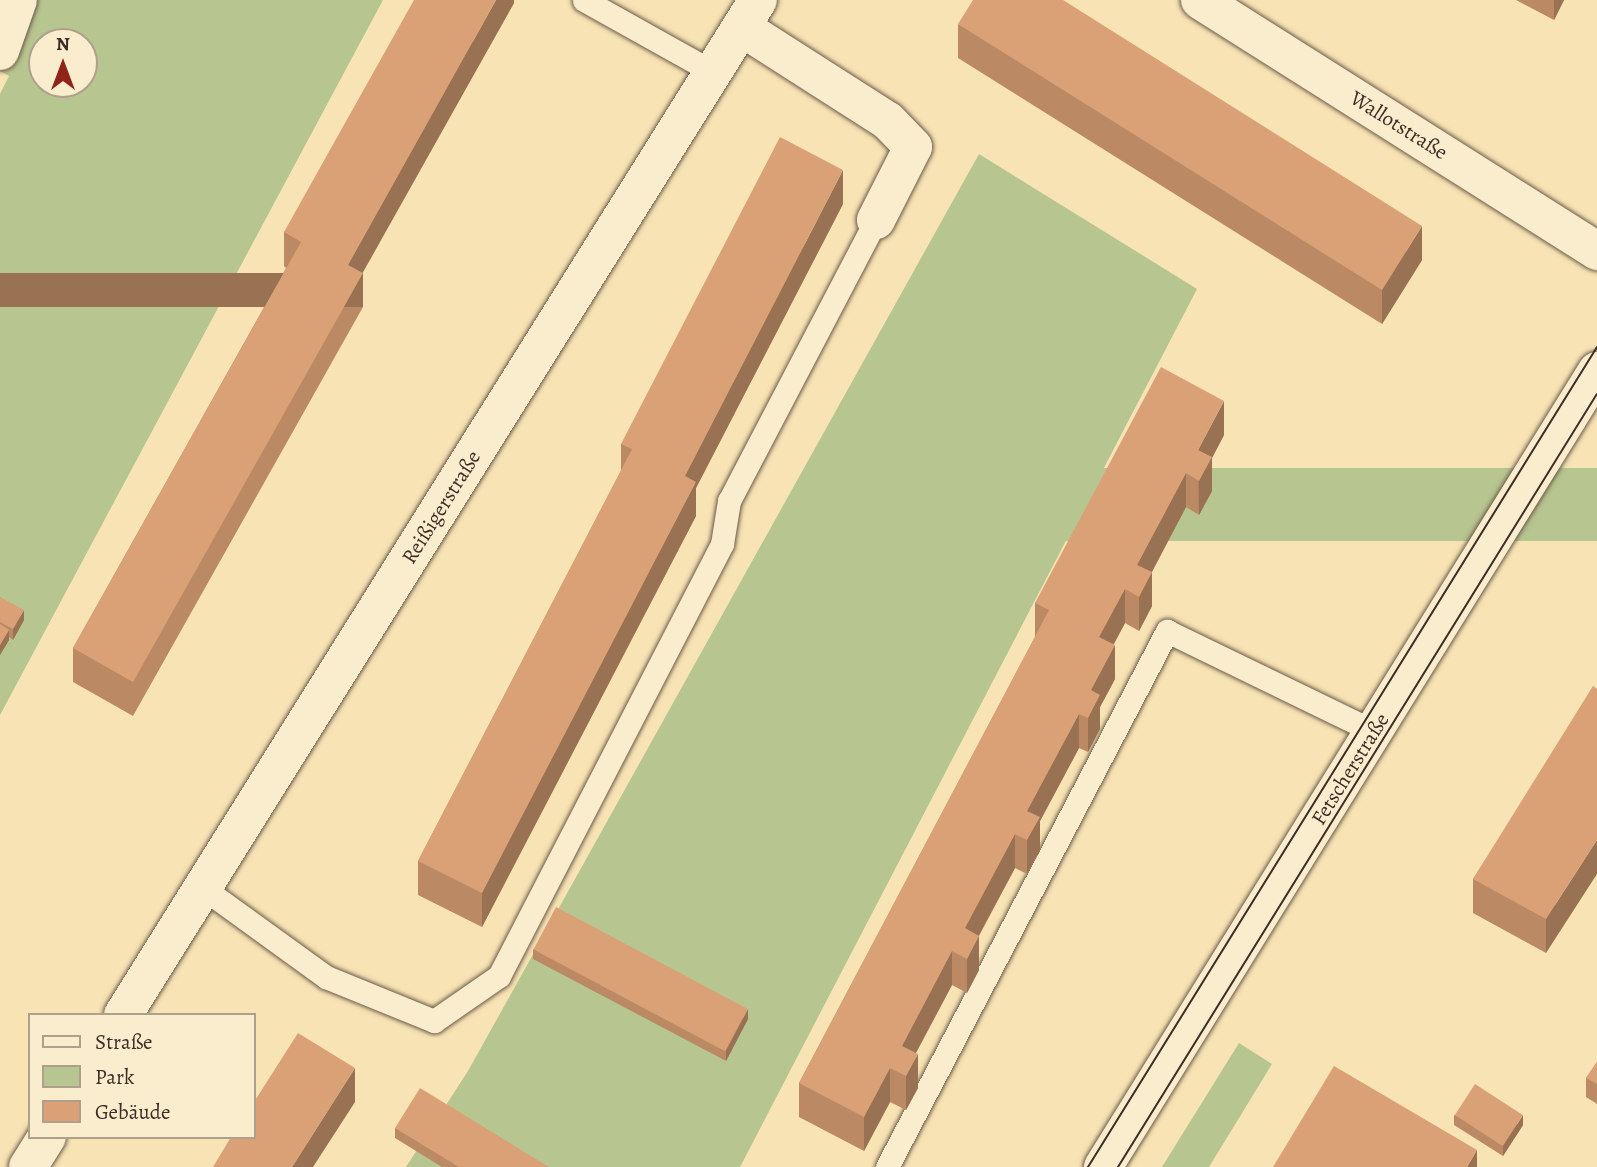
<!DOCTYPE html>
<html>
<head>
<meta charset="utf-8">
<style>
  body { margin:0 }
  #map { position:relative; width:1597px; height:1167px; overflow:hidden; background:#f7e3b3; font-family:Alegreya,serif }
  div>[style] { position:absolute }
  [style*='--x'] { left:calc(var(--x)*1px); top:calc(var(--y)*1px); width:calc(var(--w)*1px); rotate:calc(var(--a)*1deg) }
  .green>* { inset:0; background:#b7c590; transform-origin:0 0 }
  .roads { filter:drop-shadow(0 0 2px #6c5a4a) drop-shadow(0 0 2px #6c5a4a) }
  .service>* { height:23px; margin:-11.5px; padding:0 11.5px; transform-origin:11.5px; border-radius:11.5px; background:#faedce }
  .minor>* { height:38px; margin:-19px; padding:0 19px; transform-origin:19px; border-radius:19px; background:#faedce }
  .secondary>* { height:38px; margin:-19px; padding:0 19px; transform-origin:19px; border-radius:19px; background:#faedce }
  .tram>* { height:2px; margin:-1px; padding:0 1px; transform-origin:1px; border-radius:1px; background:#3e2d27 }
  .wall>* { inset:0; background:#bb8a65 }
  .shaded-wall>* { inset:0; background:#997153; transform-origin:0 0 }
  .building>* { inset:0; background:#daa176; transform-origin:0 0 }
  span { translate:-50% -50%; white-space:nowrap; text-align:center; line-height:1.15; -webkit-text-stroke:5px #faedce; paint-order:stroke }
  .street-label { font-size:21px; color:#3e2d27 }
  .legend { position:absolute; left:28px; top:1013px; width:228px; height:126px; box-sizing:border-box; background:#faedce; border:2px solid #afa08b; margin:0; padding:9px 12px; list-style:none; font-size:21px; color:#3e2d27 }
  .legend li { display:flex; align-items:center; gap:14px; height:35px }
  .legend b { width:35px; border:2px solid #afa08b }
  .north { position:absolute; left:28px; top:28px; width:70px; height:70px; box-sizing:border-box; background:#faedce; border:2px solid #afa08b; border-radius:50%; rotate:0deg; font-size:19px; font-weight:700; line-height:28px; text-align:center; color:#3e2d27 }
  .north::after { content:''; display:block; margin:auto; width:24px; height:32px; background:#8f2418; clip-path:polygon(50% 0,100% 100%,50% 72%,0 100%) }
</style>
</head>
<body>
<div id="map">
  <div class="green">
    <i style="clip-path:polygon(evenodd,23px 0,383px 0,0 715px,0 94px,9px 76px,0 71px,0 46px,23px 0,42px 42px,84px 42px,84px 84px,42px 84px,42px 42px)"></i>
    <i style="clip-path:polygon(979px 154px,1197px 289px,740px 1167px,406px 1167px,468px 1071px)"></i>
    <i style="left:1597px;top:468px;width:73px;height:602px;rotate:90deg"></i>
    <i style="clip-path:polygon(1239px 1043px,1272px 1064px,1209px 1167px,1162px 1167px)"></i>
  </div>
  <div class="roads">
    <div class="service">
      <i style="--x:584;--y:0;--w:148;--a:29.2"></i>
      <i style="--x:203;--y:888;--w:152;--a:35.9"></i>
      <i style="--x:326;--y:977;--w:117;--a:22.2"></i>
      <i style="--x:434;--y:1021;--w:79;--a:-34.7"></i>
      <i style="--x:499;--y:976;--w:486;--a:-62.7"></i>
      <i style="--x:722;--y:544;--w:44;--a:-80.8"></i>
      <i style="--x:729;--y:501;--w:317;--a:-62.4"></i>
      <i style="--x:887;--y:1167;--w:605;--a:-62.42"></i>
      <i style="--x:1167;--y:631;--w:229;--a:25.9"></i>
    </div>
    <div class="minor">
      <i style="--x:1200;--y:0;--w:470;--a:32.3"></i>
      <i style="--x:741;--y:27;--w:174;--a:32.6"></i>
      <i style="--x:888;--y:121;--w:36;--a:46"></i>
      <i style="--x:913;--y:147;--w:82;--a:116.9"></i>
      <i style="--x:0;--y:51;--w:54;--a:-70.6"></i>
      <i style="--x:123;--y:1015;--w:1197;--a:-57.97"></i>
      <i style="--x:28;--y:1167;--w:36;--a:-58"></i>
    </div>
    <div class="secondary">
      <i style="--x:1103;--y:1167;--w:937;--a:-58.18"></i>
    </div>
  </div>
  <div class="tram">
    <i style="--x:1088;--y:1167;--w:965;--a:-58.17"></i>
    <i style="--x:1118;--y:1167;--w:909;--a:-58.22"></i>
  </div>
  <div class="wall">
    <i style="clip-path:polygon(514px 0,514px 3px,362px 273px,363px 307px,133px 716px,73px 682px,73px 648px,286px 268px,284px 266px,284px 232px)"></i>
    <i style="clip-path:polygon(1516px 0,1564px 0,1554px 20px)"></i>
    <i style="clip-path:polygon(958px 24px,1422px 260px,1382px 324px,958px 58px)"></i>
    <i style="clip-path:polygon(843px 204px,696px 488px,696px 516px,482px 927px,418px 895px,418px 861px,621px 471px,621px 444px)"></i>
    <i style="clip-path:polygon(1224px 435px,1212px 458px,1212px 491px,1199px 515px,1186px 507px,1152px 572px,1152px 606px,1139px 631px,1125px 623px,1114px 644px,1115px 679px,1100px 707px,1100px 729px,1088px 752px,1079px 748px,1040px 821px,1040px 851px,1027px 874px,1015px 868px,979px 936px,979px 970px,967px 993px,952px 985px,916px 1053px,918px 1088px,906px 1110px,890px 1102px,864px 1151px,799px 1117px,799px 1083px,1035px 637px,1035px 603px)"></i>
    <i style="clip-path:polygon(0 597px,24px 620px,13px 640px,9px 637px,9px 640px,0 655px)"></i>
    <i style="clip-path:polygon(1597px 689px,1546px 953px,1473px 913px,1473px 879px)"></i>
    <i style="clip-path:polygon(533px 949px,748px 1019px,726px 1061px,533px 959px)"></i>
    <i style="clip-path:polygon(1597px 1062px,1597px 1104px,1586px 1097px,1586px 1078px)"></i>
    <i style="clip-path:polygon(1454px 1115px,1523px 1125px,1503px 1156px,1454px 1125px)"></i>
    <i style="clip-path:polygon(395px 1128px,549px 1167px,442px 1167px,395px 1138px)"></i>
  </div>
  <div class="shaded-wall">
    <i style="clip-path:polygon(496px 0,514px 0,514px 3px,348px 299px,348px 265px)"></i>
    <i style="clip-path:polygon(1554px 0,1564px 0,1554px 20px)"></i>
    <i style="clip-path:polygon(843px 170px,843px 204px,696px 488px,696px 516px,482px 927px,482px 893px,685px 476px)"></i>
    <i style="clip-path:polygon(1422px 226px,1422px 260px,1382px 324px,1382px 290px)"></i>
    <i style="left:363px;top:273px;width:34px;height:469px;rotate:90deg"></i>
    <i style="clip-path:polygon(1224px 401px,1224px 435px,1212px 458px,1212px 491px,1199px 515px,1198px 450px)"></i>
    <i style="clip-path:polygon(1186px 473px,1186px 507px,1139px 596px,1137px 565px)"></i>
    <i style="clip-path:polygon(1152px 572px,1152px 606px,1139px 631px,1139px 597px)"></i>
    <i style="clip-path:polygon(1125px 589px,1125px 623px,1099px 671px,1099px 637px)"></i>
    <i style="clip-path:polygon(24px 610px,24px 620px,13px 640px,13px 629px)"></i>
    <i style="clip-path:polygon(9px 630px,9px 640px,0 655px,0 645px)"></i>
    <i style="clip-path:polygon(1115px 645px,1115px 679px,1100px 707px,1100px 729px,1088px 752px,1088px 718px,1091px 690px)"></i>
    <i style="clip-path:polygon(1079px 714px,1079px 748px,1040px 821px,1040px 851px,1027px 874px,1027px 811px)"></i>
    <i style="clip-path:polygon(1015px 834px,1015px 868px,966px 959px,965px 928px)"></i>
    <i style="clip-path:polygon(1597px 840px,1597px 874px,1546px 953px,1546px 919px)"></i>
    <i style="clip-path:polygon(979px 936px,979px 970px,967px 993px,967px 959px)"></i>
    <i style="clip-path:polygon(952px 951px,952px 985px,904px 1075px,902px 1046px)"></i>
    <i style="clip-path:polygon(748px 1009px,748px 1019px,726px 1061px,726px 1051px)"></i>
    <i style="clip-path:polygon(918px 1054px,918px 1088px,906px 1110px,906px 1076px)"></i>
    <i style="clip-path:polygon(355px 1068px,355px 1102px,313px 1167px,292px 1167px)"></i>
    <i style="clip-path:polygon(890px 1068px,890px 1102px,864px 1151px,864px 1117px)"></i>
    <i style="clip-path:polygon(1523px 1115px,1523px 1125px,1503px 1156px,1503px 1146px)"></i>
    <i style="clip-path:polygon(1477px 1150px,1477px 1167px,1467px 1167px)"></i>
  </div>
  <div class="building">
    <i style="clip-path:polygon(414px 0,496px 0,348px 265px,363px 273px,133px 682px,73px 648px,301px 242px,284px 232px)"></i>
    <i style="clip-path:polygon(973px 0,1063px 0,1422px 226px,1382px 290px,958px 24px)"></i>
    <i style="clip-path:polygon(780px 137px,843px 170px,685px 476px,696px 482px,482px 893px,418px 861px,632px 449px,621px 444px)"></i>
    <i style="clip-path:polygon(1161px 367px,1224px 401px,1198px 450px,1212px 457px,1199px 481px,1186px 473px,1137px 565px,1152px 572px,1139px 597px,1125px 589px,1099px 637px,1115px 645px,1091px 690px,1100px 695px,1088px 718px,1079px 714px,1027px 811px,1040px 817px,1027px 840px,1015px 834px,965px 928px,979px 936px,967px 959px,952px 951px,902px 1046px,918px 1054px,906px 1076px,890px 1068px,864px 1117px,799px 1083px,1049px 610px,1035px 603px)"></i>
    <i style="clip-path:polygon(0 597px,24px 610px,13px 629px,0 622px)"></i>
    <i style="clip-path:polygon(0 624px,9px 630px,0 645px)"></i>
    <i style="clip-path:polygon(1593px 686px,1597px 689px,1597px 840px,1546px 919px,1473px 879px)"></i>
    <i style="left:556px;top:907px;width:217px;height:48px;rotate:28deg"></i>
    <i style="clip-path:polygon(298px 1033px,355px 1068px,292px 1167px,213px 1167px,231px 1137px,254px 1137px,254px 1102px)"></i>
    <i style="clip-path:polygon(1597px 1062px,1597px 1084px,1586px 1078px)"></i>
    <i style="clip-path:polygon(1334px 1066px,1477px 1150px,1467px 1167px,1273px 1167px)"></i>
    <i style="left:1475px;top:1084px;width:57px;height:37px;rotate:33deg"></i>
    <i style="clip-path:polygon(420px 1088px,549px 1167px,459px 1167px,395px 1128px)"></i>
  </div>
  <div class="street-label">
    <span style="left:1399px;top:125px;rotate:32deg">Wallotstraße</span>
    <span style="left:441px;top:507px;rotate:-58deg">Reißigerstraße</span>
    <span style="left:1350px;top:769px;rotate:-58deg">Fetscherstraße</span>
  </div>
  <ul class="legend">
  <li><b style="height:9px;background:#faedce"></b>Straße</li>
  <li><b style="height:19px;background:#b7c590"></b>Park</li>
  <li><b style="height:19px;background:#daa176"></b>Gebäude</li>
  </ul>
  <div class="north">N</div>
</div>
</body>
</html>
